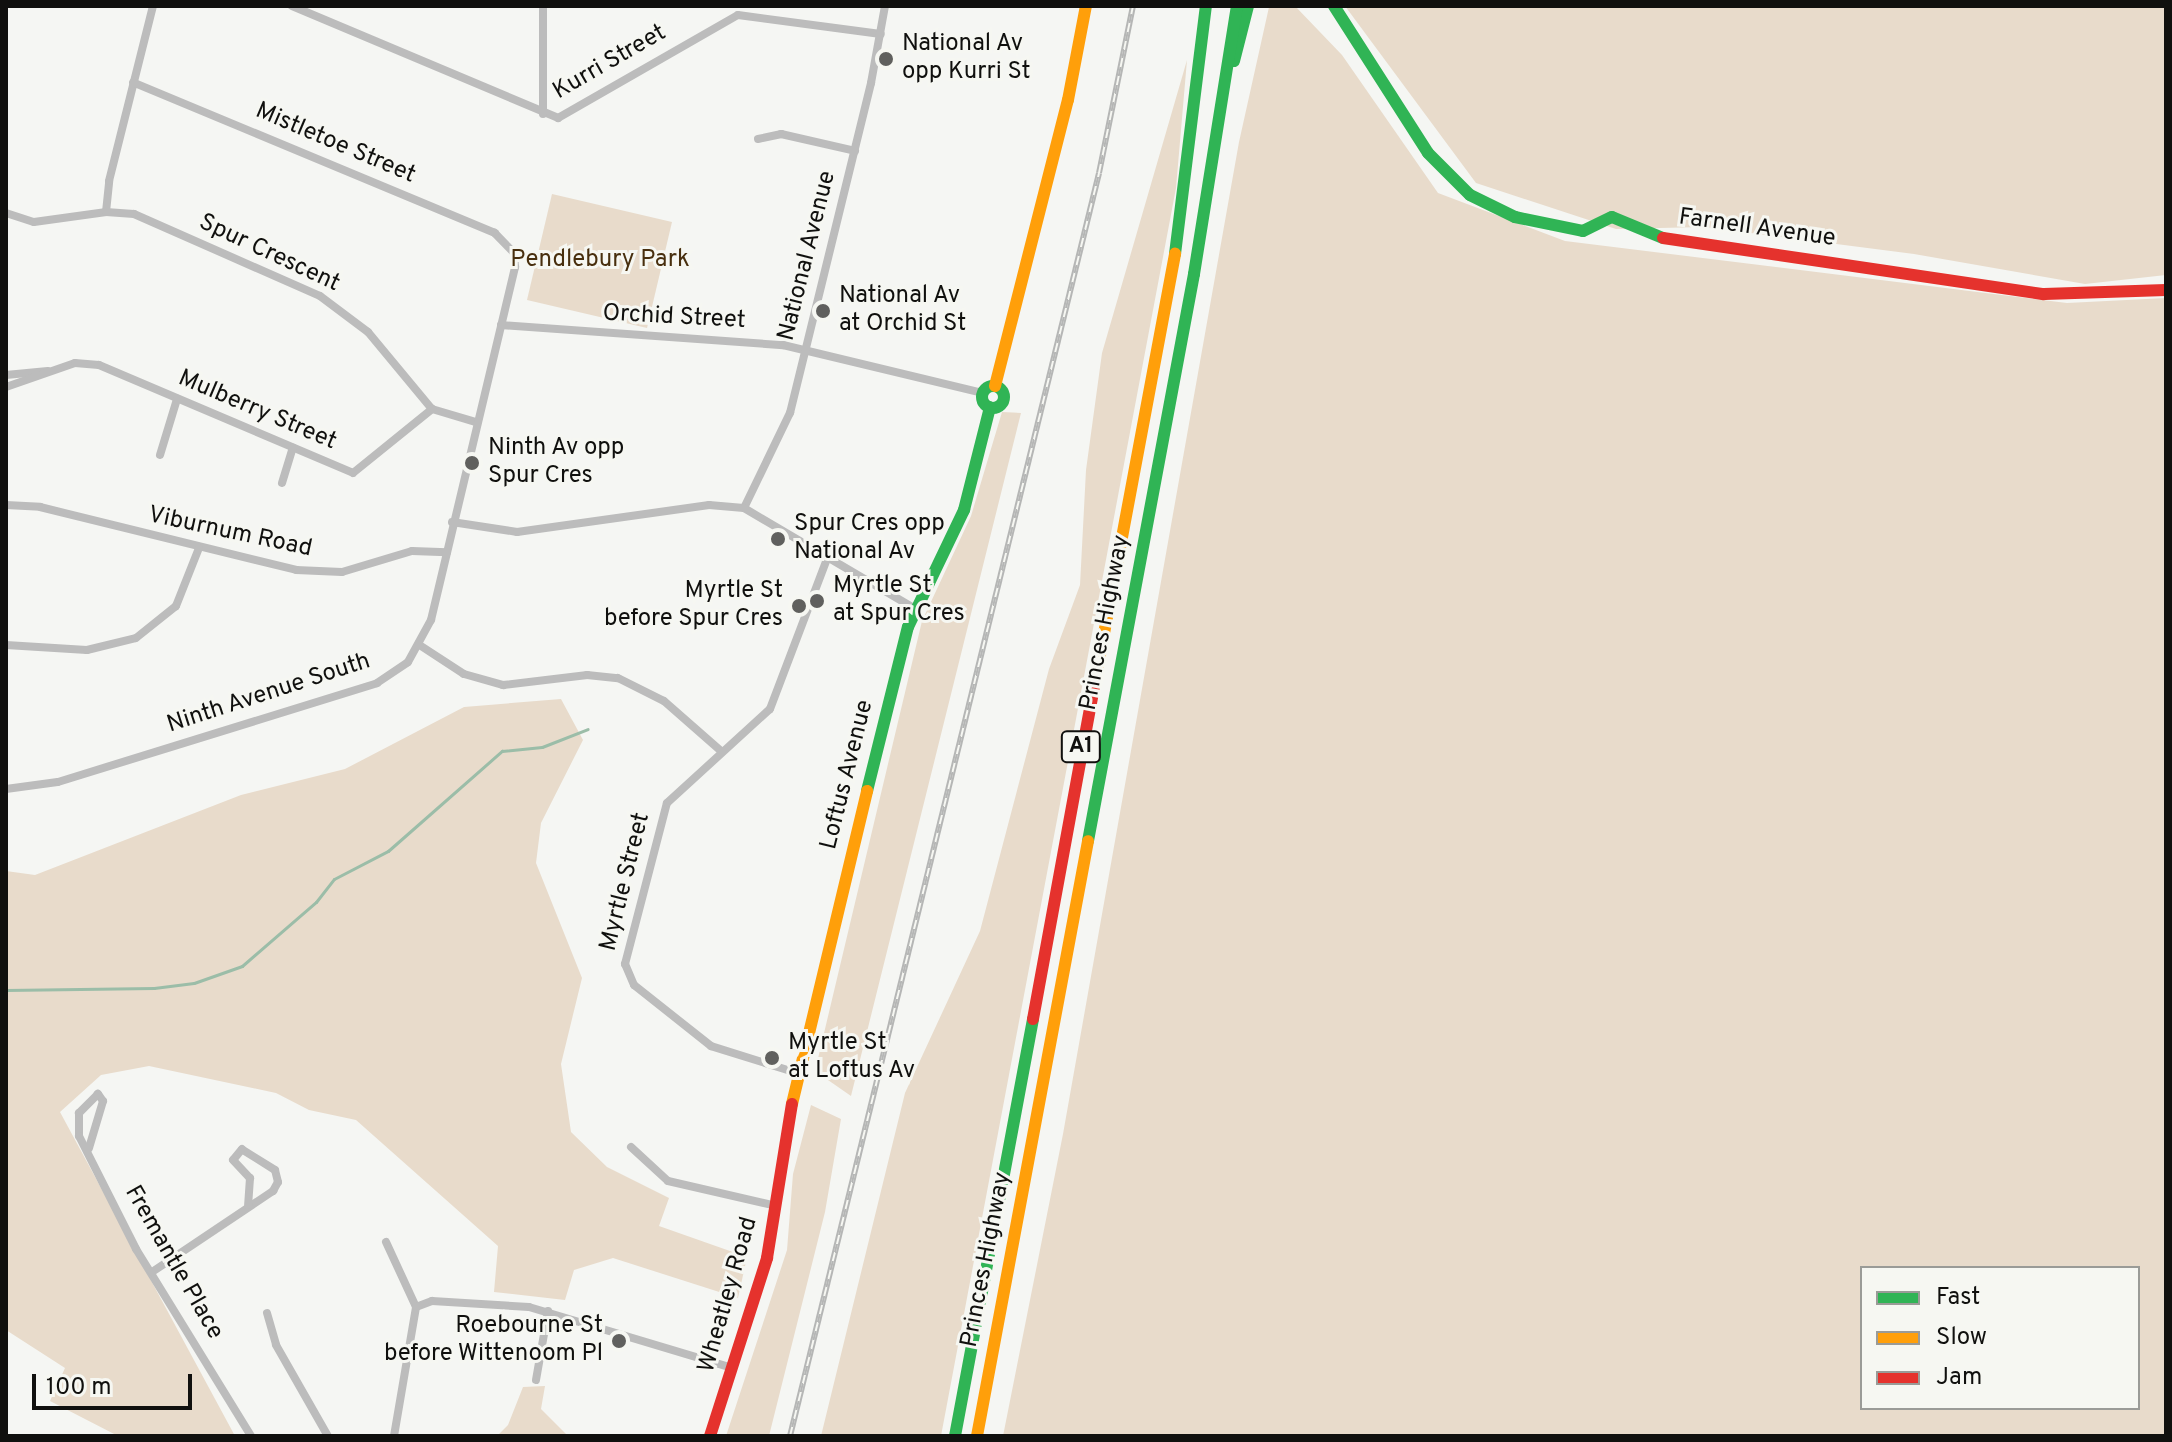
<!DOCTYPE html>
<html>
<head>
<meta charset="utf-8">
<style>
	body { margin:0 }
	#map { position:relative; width:2172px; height:1442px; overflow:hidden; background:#f5f6f3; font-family:Overpass,sans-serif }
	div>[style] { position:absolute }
	.green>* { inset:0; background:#e8dbcb }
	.stream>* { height:3px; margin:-1.5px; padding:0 1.5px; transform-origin:1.5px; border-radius:1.5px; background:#9bbda8 }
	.street>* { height:8px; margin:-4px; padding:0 4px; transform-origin:4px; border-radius:4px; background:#bcbcbc }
	.fast>* { height:12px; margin:-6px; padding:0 6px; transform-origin:6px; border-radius:6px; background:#30b455 }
	.fast>.ring { margin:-6px; padding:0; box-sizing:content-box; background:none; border:12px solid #30b455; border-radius:50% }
	.slow>* { height:12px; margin:-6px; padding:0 6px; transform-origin:6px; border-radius:6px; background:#ff9f0a }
	.jam>* { height:12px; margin:-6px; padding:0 6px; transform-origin:6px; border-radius:6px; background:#e5322d }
	.rail>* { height:6px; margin-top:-3px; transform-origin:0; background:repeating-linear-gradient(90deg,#f6f7f2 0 9px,#b5b6b5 0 18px); box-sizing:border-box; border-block:2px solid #b5b6b5 }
	.dots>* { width:22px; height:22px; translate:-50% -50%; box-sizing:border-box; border:4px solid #f6f7f2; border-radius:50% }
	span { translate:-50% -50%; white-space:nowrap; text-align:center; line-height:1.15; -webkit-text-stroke:6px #f6f7f2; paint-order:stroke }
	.shield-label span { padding:2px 6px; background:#f6f7f2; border:2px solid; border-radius:6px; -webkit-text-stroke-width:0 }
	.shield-label { font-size:22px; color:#10100e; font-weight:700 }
	.poi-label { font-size:24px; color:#10100e }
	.left { translate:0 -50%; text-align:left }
	.right { translate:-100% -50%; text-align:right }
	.street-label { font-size:24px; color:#10100e }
	.park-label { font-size:24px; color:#482f0e }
	.frame { position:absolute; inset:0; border:8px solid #10100e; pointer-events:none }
	.legend { position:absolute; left:1860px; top:1266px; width:280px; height:144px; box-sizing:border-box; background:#f6f7f2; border:2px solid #9a9b97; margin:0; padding:10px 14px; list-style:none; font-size:24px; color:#10100e }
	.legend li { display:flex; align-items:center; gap:16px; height:40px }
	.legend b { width:40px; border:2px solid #9a9b97 }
	.scale { position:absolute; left:32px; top:1374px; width:160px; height:36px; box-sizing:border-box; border:4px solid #10100e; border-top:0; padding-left:10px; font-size:24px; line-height:28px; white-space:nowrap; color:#10100e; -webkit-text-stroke:6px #f6f7f2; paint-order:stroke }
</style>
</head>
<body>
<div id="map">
	<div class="green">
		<div style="clip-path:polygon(evenodd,1295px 6px,1342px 55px,1438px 193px,1565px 241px,2067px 303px,2166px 298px,2166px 1436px,1003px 1436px,1063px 1134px,1239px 142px,1269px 7px,1295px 6px,1862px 1268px,2138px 1268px,2138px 1408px,1862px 1408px,1862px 1268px)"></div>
		<div style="clip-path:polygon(1345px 6px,2166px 6px,2166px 275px,2085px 284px,1914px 254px,1704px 227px,1616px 229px,1476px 183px)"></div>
		<div style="clip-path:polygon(1187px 60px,1176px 188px,941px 1436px,821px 1436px,905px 1093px,980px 931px,1049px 669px,1080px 585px,1086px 470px,1102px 353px)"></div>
		<div style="clip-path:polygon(552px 194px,672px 222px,647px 328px,527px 300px)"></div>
		<div style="clip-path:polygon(1002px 412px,1021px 413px,851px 1096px,815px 1071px,922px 621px,971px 516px)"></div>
		<div style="clip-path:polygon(561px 699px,583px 740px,541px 823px,536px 863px,582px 978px,561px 1064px,571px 1132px,607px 1167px,669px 1198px,659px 1226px,747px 1257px,738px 1298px,613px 1258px,574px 1270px,565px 1300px,494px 1292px,498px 1246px,356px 1120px,309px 1110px,276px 1093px,149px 1066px,101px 1075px,60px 1112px,235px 1436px,118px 1436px,50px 1401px,65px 1368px,6px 1330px,6px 871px,35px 875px,241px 795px,345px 769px,464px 707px)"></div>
		<div style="clip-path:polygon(811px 1105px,841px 1119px,825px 1212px,769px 1436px,726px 1436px,787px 1250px,793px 1174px)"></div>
		<div style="clip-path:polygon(545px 1386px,541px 1409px,568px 1436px,497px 1436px,508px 1425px,523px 1387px)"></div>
	</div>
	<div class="stream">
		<div style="left:6px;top:990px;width:148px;rotate:-0.8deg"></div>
		<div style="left:154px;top:988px;width:40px;rotate:-7.1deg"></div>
		<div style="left:194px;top:983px;width:51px;rotate:-19.5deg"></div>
		<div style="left:242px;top:966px;width:98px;rotate:-40.9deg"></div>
		<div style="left:316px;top:902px;width:29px;rotate:-52deg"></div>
		<div style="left:334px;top:879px;width:61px;rotate:-27.4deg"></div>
		<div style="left:388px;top:851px;width:152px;rotate:-41.3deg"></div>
		<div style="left:502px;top:751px;width:40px;rotate:-5.7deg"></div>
		<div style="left:542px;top:747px;width:49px;rotate:-21.4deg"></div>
	</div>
	<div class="street">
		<div style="left:292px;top:6px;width:289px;rotate:22.8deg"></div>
		<div style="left:558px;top:118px;width:207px;rotate:-29.8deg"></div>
		<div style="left:738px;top:15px;width:144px;rotate:7.6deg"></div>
		<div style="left:543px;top:6px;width:108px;rotate:90deg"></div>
		<div style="left:758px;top:139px;width:24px;rotate:-12deg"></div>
		<div style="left:781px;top:134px;width:76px;rotate:12.9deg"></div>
		<div style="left:106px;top:212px;width:31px;rotate:-84deg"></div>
		<div style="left:109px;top:181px;width:180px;rotate:-75.9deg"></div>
		<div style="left:6px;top:213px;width:29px;rotate:18deg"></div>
		<div style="left:34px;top:222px;width:73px;rotate:-7.9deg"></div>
		<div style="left:106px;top:212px;width:28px;rotate:4deg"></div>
		<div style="left:134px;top:214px;width:203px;rotate:23.8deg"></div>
		<div style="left:320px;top:296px;width:60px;rotate:36.9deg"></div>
		<div style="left:368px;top:332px;width:100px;rotate:50.3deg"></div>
		<div style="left:432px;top:409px;width:46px;rotate:16.5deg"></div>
		<div style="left:501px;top:325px;width:283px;rotate:4.1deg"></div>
		<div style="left:783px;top:345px;width:206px;rotate:13.5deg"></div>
		<div style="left:6px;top:375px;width:42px;rotate:-5.4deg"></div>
		<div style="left:6px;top:387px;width:73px;rotate:-19.2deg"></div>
		<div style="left:75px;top:363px;width:24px;rotate:5deg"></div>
		<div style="left:99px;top:365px;width:276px;rotate:23deg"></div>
		<div style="left:353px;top:473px;width:102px;rotate:-39deg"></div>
		<div style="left:160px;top:455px;width:59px;rotate:-73.1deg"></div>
		<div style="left:282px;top:483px;width:37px;rotate:-73deg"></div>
		<div style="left:6px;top:505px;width:34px;rotate:3deg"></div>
		<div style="left:40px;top:507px;width:264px;rotate:13.8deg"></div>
		<div style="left:296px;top:570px;width:46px;rotate:2.5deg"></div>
		<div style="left:342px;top:572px;width:73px;rotate:-16.7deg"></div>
		<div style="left:412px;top:551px;width:35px;rotate:2deg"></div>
		<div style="left:744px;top:508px;width:106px;rotate:-64.2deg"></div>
		<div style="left:790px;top:413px;width:340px;rotate:-76.2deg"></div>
		<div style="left:871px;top:83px;width:78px;rotate:-79.7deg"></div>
		<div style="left:452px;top:522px;width:66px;rotate:8.7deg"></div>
		<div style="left:517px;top:532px;width:194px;rotate:-8deg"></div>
		<div style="left:709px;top:505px;width:35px;rotate:5deg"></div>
		<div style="left:744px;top:508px;width:197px;rotate:30.5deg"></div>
		<div style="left:6px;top:645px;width:81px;rotate:3.5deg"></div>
		<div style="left:87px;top:650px;width:50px;rotate:-13.8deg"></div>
		<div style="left:136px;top:638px;width:51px;rotate:-38.7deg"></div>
		<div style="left:176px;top:606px;width:62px;rotate:-68.4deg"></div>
		<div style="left:421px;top:646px;width:51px;rotate:33.1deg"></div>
		<div style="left:464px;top:674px;width:41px;rotate:15.8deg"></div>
		<div style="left:503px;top:685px;width:85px;rotate:-6.8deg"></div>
		<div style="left:587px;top:675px;width:31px;rotate:6deg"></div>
		<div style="left:618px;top:678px;width:51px;rotate:26.6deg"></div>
		<div style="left:664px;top:701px;width:77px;rotate:41.3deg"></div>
		<div style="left:6px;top:789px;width:52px;rotate:-7.7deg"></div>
		<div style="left:58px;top:782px;width:334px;rotate:-17.2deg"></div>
		<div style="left:377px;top:683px;width:37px;rotate:-34deg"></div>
		<div style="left:408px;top:662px;width:48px;rotate:-61.3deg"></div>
		<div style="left:431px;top:620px;width:363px;rotate:-76.6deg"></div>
		<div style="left:515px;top:267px;width:14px;rotate:-94deg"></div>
		<div style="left:514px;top:253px;width:28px;rotate:-134deg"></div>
		<div style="left:495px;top:233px;width:392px;rotate:-157.4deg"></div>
		<div style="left:797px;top:1073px;width:90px;rotate:-162.6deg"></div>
		<div style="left:711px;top:1046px;width:98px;rotate:-141.6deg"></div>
		<div style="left:634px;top:985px;width:23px;rotate:-113deg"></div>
		<div style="left:625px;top:964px;width:166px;rotate:-75.4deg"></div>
		<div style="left:667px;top:803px;width:139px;rotate:-42.4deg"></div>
		<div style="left:770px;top:709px;width:160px;rotate:-69.2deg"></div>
		<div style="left:631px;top:1147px;width:50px;rotate:42.6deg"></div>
		<div style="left:668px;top:1181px;width:111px;rotate:13deg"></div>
		<div style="left:89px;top:1148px;width:49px;rotate:-73.4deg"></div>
		<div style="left:103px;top:1101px;width:9px;rotate:-126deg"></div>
		<div style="left:98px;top:1094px;width:27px;rotate:135deg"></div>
		<div style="left:79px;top:1113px;width:23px;rotate:90deg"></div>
		<div style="left:79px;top:1136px;width:127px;rotate:63.2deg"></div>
		<div style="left:136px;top:1249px;width:220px;rotate:58.4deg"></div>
		<div style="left:386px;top:1242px;width:72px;rotate:65.2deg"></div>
		<div style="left:152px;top:1272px;width:146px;rotate:-33.8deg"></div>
		<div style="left:273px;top:1191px;width:10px;rotate:-61deg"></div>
		<div style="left:278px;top:1182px;width:12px;rotate:-104deg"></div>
		<div style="left:275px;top:1170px;width:39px;rotate:-148deg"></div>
		<div style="left:242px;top:1149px;width:14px;rotate:129deg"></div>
		<div style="left:233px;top:1160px;width:25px;rotate:47deg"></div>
		<div style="left:250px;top:1178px;width:27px;rotate:94deg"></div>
		<div style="left:416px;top:1307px;width:17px;rotate:-21deg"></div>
		<div style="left:432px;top:1301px;width:97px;rotate:3.5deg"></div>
		<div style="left:529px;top:1307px;width:212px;rotate:16.7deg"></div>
		<div style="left:267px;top:1313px;width:33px;rotate:74deg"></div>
		<div style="left:276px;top:1345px;width:105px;rotate:60.3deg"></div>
		<div style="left:536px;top:1380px;width:70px;rotate:-80.1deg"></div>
		<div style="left:394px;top:1436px;width:131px;rotate:-80.3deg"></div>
	</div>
	<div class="fast">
		<div style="left:1334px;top:6px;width:174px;rotate:57.4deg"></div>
		<div style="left:1428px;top:153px;width:59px;rotate:45deg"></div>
		<div style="left:1470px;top:195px;width:50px;rotate:26.1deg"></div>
		<div style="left:1515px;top:217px;width:69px;rotate:11.6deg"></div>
		<div style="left:1583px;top:231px;width:32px;rotate:-26deg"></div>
		<div style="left:1612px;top:217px;width:55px;rotate:22.4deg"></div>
		<div style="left:1234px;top:61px;width:57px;rotate:-75.7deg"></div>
		<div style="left:1175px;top:254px;width:250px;rotate:-82.9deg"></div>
		<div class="ring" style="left:982px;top:386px;width:10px;height:10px"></div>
		<div style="left:867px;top:791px;width:169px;rotate:-76deg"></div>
		<div style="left:908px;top:627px;width:130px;rotate:-64.4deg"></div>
		<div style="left:964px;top:510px;width:106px;rotate:-75.8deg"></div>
		<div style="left:1088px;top:841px;width:577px;rotate:-79.41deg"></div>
		<div style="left:1194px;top:274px;width:271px;rotate:-80.9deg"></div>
		<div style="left:955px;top:1436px;width:424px;rotate:-79.4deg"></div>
	</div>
	<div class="slow">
		<div style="left:995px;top:386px;width:295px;rotate:-75.7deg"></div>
		<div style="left:1068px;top:100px;width:96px;rotate:-79.2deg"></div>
		<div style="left:1094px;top:687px;width:441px;rotate:-79.4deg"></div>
		<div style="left:792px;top:1104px;width:322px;rotate:-76.5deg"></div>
		<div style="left:977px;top:1436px;width:605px;rotate:-79.43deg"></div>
	</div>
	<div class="jam">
		<div style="left:1663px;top:238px;width:385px;rotate:8.4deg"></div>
		<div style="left:2044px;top:294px;width:122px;rotate:-1.9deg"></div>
		<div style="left:1033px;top:1019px;width:338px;rotate:-79.6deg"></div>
		<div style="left:710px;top:1436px;width:187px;rotate:-72.2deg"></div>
		<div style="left:767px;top:1258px;width:156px;rotate:-80.8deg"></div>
	</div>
	<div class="rail">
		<div style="left:790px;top:1436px;width:1300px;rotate:-76.25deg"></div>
		<div style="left:1099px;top:173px;width:170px;rotate:-78.5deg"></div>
	</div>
	<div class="dots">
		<div style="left:886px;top:59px;background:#60605e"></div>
		<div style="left:823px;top:311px;background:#60605e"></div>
		<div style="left:472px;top:463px;background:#60605e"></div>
		<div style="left:778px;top:539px;background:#60605e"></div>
		<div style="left:817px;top:601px;background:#60605e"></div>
		<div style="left:799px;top:606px;background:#60605e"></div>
		<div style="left:772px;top:1058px;background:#60605e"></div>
		<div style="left:619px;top:1341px;background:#60605e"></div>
	</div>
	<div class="shield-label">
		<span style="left:1081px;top:747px">A1</span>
	</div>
	<div class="poi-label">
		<span class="left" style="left:902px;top:59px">National Av<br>opp Kurri St</span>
		<span class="left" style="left:839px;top:311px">National Av<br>at Orchid St</span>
		<span class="left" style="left:488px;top:463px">Ninth Av opp<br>Spur Cres</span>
		<span class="left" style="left:794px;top:539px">Spur Cres opp<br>National Av</span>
		<span class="left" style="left:833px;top:601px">Myrtle St<br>at Spur Cres</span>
		<span class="right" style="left:783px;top:606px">Myrtle St<br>before Spur Cres</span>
		<span class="left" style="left:788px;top:1058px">Myrtle St<br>at Loftus Av</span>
		<span class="right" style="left:603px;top:1341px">Roebourne St<br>before Wittenoom Pl</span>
	</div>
	<div class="street-label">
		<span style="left:610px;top:63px;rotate:-30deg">Kurri Street</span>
		<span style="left:335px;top:144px;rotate:23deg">Mistletoe Street</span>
		<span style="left:1757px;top:229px;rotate:8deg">Farnell Avenue</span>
		<span style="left:269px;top:254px;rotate:25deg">Spur Crescent</span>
		<span style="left:808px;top:256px;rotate:-76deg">National Avenue</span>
		<span style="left:674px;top:318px;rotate:3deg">Orchid Street</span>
		<span style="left:257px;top:411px;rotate:23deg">Mulberry Street</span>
		<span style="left:230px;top:533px;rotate:12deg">Viburnum Road</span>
		<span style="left:1106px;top:623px;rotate:-79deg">Princes Highway</span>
		<span style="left:269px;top:694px;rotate:-18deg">Ninth Avenue South</span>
		<span style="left:848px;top:775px;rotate:-76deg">Loftus Avenue</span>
		<span style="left:626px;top:882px;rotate:-76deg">Myrtle Street</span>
		<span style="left:987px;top:1260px;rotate:-79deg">Princes Highway</span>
		<span style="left:173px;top:1263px;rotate:60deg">Fremantle Place</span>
		<span style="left:729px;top:1295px;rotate:-74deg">Wheatley Road</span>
	</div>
	<div class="park-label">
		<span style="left:600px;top:261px">Pendlebury Park</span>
	</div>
	<div class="frame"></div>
	<ul class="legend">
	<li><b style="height:10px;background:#30b455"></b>Fast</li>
	<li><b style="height:10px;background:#ff9f0a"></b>Slow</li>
	<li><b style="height:10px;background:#e5322d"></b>Jam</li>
	</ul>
	<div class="scale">100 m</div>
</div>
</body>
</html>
